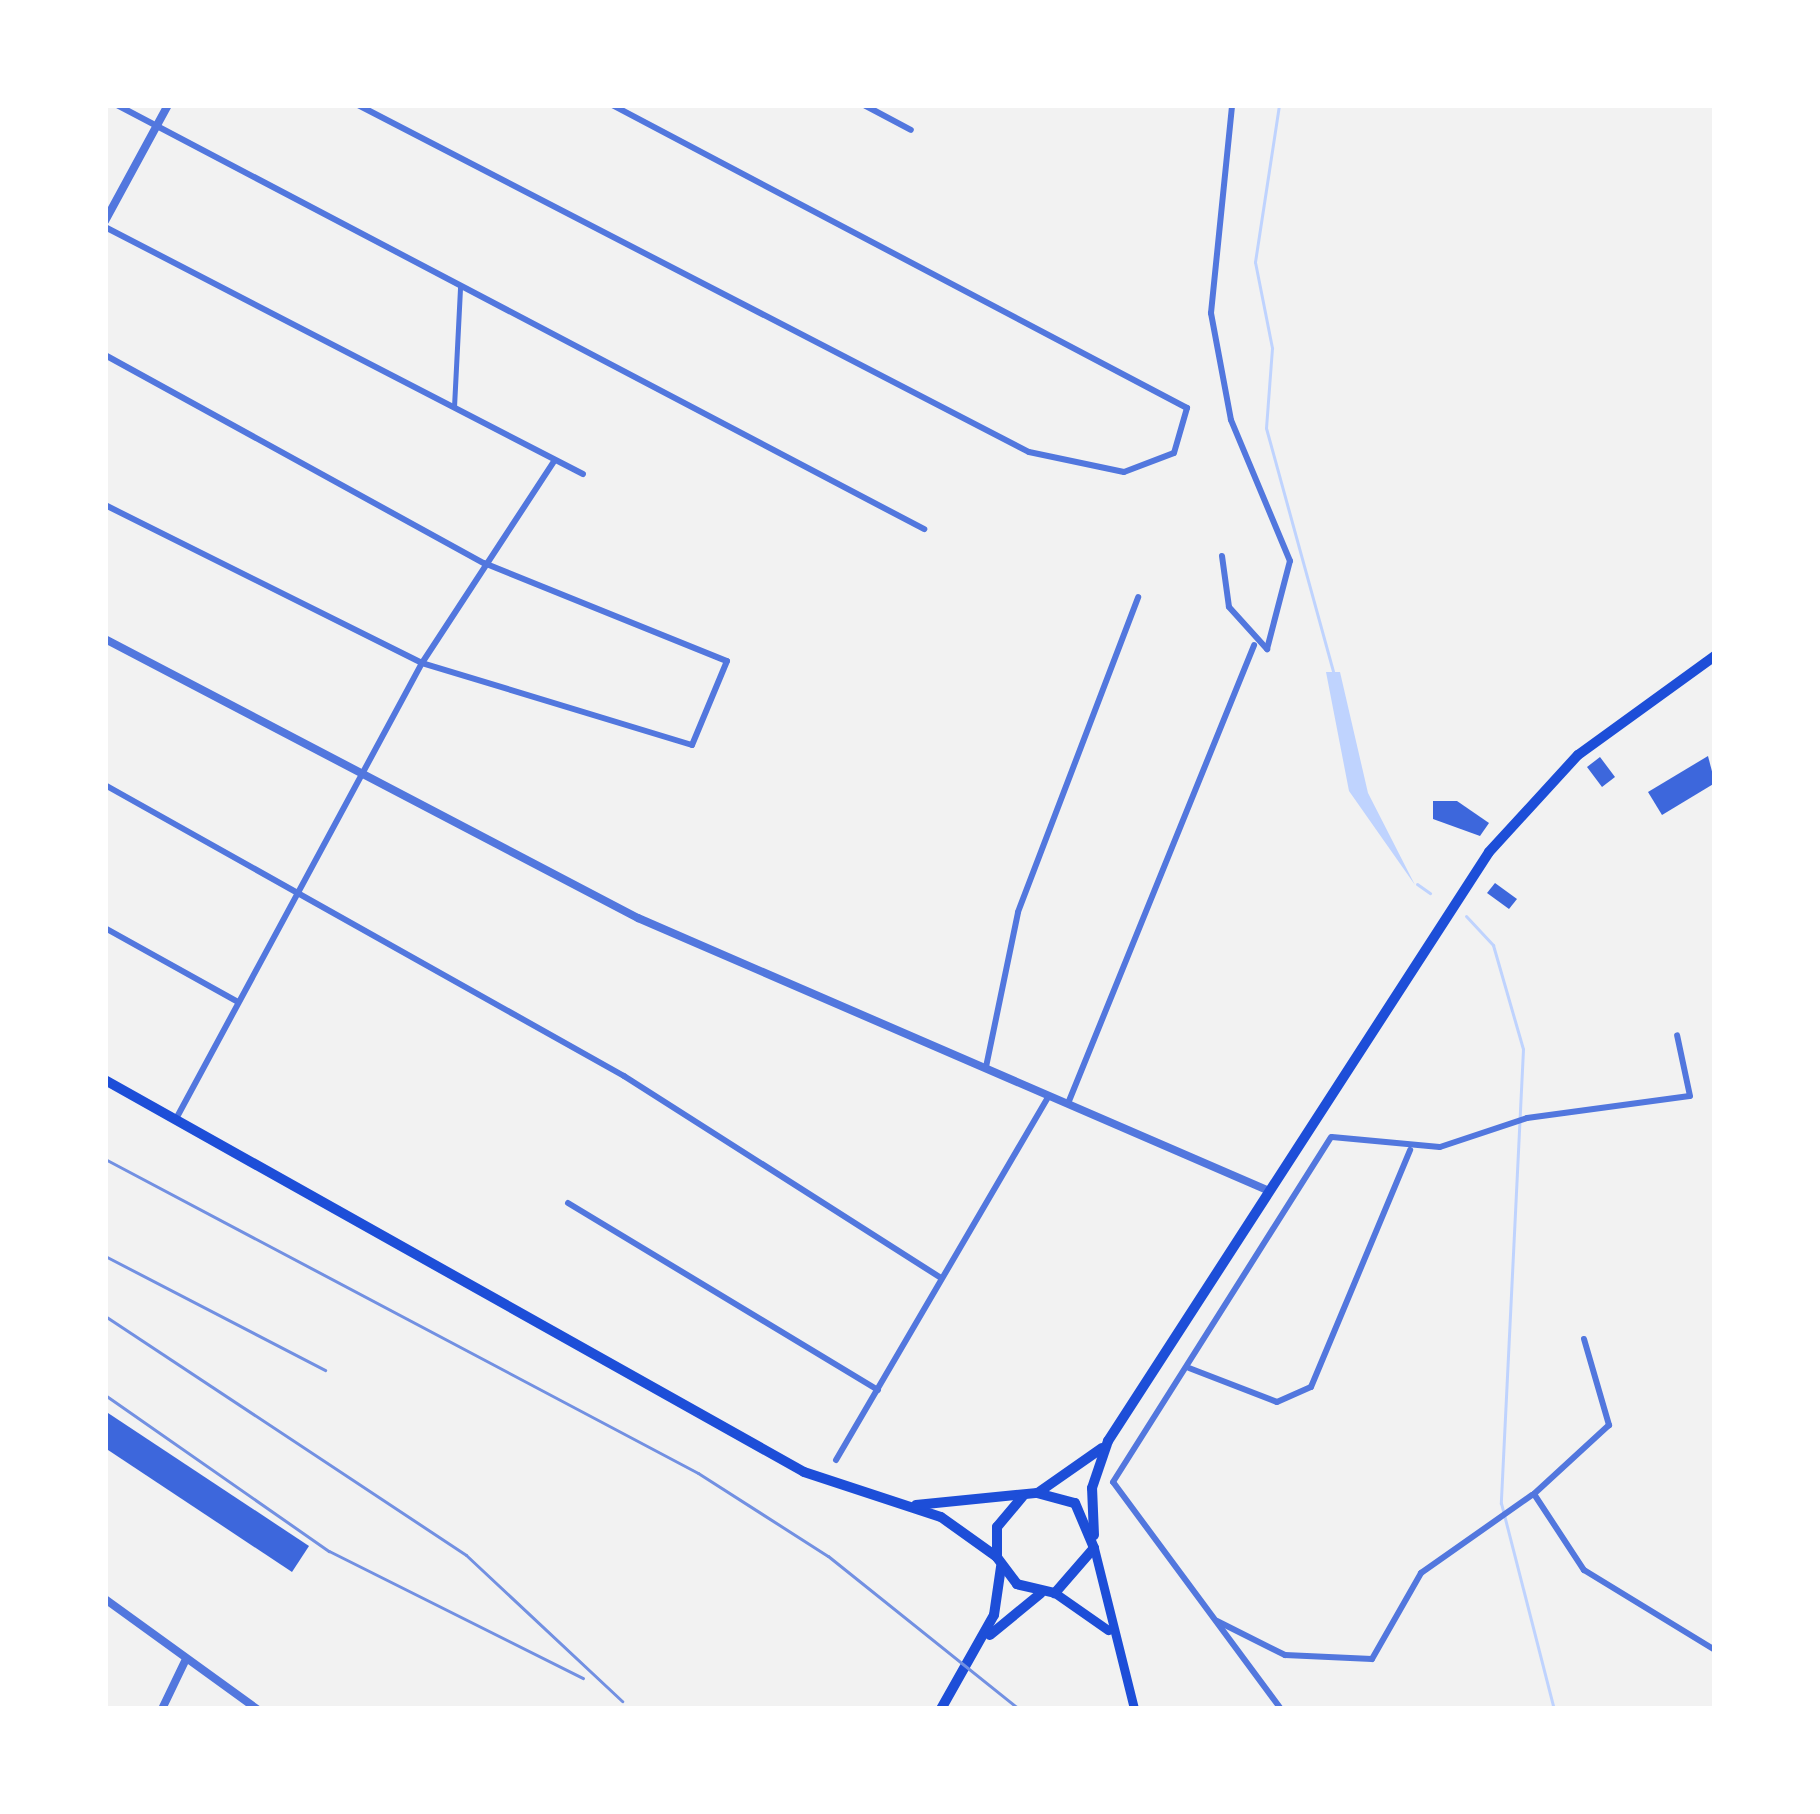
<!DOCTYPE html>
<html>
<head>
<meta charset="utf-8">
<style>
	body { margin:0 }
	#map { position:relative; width:1820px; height:1814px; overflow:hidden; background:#f2f2f2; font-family:Spectral,serif }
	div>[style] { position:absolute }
	.water>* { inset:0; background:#bfd3fe }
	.stream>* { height:3px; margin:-1.5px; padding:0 1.5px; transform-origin:1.5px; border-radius:1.5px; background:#bfd3fe }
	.building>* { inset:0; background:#3d67dc }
	.pedestrian>* { height:4.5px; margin:-2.25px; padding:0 2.25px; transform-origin:2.25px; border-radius:2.25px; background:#5277de }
	.minor>* { height:6px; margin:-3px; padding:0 3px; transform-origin:3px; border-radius:3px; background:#5277de }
	.tertiary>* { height:8px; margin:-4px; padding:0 4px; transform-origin:4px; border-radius:4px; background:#5277de }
	.secondary>* { height:9px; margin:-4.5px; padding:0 4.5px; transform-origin:4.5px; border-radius:4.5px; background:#1d4ed8 }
	.primary>* { height:10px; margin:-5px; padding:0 5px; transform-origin:5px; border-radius:5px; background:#1d4ed8 }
	.rail>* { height:3px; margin:-1.5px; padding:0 1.5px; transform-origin:1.5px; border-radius:1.5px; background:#7290e2 }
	span { translate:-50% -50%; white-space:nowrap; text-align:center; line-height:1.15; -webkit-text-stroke:10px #fff; paint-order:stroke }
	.frame { position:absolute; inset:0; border:108px solid #fff; pointer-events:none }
</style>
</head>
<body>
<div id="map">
	<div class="water">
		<div style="clip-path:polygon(1326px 672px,1340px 672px,1368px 793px,1415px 885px,1349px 791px)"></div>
	</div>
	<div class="stream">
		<div style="left:1279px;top:105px;width:159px;rotate:98.7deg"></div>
		<div style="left:1255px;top:262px;width:88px;rotate:78.8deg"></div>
		<div style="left:1272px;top:348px;width:80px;rotate:94.3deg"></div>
		<div style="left:1266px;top:428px;width:252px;rotate:74.6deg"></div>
		<div style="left:1417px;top:884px;width:16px;rotate:35deg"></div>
		<div style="left:1466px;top:916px;width:40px;rotate:47deg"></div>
		<div style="left:1493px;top:945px;width:108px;rotate:73.9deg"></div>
		<div style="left:1523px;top:1049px;width:455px;rotate:92.8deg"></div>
		<div style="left:1501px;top:1503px;width:213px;rotate:75.6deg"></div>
	</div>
	<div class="building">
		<div style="clip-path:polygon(1708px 756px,1715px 783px,1662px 815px,1648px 792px)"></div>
		<div style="clip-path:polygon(1600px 757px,1615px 777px,1602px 787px,1587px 767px)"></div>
		<div style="clip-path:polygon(1433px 801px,1457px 801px,1489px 823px,1480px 836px,1433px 819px)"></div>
		<div style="clip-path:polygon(1495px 883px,1517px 899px,1509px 909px,1487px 893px)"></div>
		<div style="clip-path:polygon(105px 1411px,309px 1546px,292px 1572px,105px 1448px)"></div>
	</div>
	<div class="pedestrian">
		<div style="left:454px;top:407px;width:120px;rotate:-87.1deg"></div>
	</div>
	<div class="minor">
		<div style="left:117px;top:105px;width:912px;rotate:27.72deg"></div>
		<div style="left:358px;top:105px;width:755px;rotate:27.35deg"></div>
		<div style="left:1029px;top:452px;width:97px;rotate:11.9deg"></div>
		<div style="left:1124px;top:472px;width:53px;rotate:-20.8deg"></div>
		<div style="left:1174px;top:453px;width:47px;rotate:-73.9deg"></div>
		<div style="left:1187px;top:408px;width:650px;rotate:-152.21deg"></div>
		<div style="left:864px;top:105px;width:53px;rotate:28deg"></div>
		<div style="left:105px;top:227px;width:538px;rotate:27.33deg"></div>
		<div style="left:105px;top:355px;width:432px;rotate:28.8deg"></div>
		<div style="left:484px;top:563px;width:262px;rotate:22deg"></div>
		<div style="left:727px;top:661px;width:91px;rotate:112.6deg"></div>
		<div style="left:692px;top:745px;width:282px;rotate:-163.1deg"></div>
		<div style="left:422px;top:663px;width:354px;rotate:-153.5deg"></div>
		<div style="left:1222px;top:556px;width:51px;rotate:82.2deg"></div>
		<div style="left:1229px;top:607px;width:57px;rotate:47.9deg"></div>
		<div style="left:1267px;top:649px;width:91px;rotate:-75.4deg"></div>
		<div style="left:1290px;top:561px;width:153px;rotate:-112.7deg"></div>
		<div style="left:1231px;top:420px;width:109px;rotate:-100.6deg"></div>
		<div style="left:1211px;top:313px;width:209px;rotate:-84.2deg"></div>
		<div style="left:105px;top:785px;width:595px;rotate:29.28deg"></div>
		<div style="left:624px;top:1076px;width:376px;rotate:32.5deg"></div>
		<div style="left:105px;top:928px;width:152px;rotate:29.1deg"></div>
		<div style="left:986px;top:1067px;width:158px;rotate:-78.3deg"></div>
		<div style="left:1018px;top:912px;width:337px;rotate:-69.1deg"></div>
		<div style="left:1069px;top:1101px;width:492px;rotate:-67.9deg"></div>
		<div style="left:177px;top:1117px;width:516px;rotate:-61.65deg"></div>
		<div style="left:422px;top:663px;width:241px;rotate:-56.8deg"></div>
		<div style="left:1332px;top:1137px;width:108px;rotate:5.3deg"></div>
		<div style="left:1440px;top:1147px;width:92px;rotate:-18.4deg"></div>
		<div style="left:1527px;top:1118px;width:164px;rotate:-7.7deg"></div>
		<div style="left:1690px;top:1096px;width:62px;rotate:-102deg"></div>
		<div style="left:568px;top:1203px;width:362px;rotate:31.1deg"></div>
		<div style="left:1584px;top:1339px;width:90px;rotate:73.8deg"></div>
		<div style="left:1609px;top:1425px;width:102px;rotate:137.4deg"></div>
		<div style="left:1534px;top:1494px;width:91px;rotate:56.7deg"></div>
		<div style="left:1584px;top:1570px;width:153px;rotate:31.4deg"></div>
		<div style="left:1189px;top:1368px;width:94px;rotate:21.1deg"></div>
		<div style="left:1277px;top:1402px;width:37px;rotate:-24deg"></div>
		<div style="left:1311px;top:1387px;width:257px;rotate:-67.3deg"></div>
		<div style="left:836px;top:1460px;width:422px;rotate:-59.7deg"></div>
		<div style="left:1217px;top:1621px;width:76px;rotate:26.6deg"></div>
		<div style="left:1285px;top:1655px;width:87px;rotate:2.6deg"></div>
		<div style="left:1372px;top:1659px;width:99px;rotate:-60.3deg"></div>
		<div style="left:1421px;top:1573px;width:136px;rotate:-35.1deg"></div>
		<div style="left:1281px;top:1709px;width:282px;rotate:-126.5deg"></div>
		<div style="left:1113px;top:1482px;width:408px;rotate:-57.7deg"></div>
	</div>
	<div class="tertiary">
		<div style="left:105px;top:221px;width:132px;rotate:-61.5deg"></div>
		<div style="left:105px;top:639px;width:602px;rotate:27.63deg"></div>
		<div style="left:638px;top:918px;width:685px;rotate:23.39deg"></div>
		<div style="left:105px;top:1599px;width:188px;rotate:35.9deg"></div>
		<div style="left:162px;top:1709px;width:55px;rotate:-64.4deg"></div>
	</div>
	<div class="secondary">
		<div style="left:1094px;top:1548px;width:166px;rotate:76deg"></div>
		<div style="left:1055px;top:1593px;width:65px;rotate:34.9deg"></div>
	</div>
	<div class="primary">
		<div style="left:105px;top:1080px;width:801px;rotate:29.28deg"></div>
		<div style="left:804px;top:1472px;width:144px;rotate:18.2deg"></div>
		<div style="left:941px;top:1517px;width:69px;rotate:35.5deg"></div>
		<div style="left:1039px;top:1492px;width:77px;rotate:-34.9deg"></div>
		<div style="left:916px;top:1505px;width:122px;rotate:-5.7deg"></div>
		<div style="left:1037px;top:1493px;width:39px;rotate:15deg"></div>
		<div style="left:1075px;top:1503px;width:49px;rotate:67.1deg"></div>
		<div style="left:1094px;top:1548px;width:60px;rotate:130.9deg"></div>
		<div style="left:1055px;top:1593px;width:39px;rotate:-167deg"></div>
		<div style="left:1017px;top:1584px;width:34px;rotate:-127deg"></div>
		<div style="left:997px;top:1557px;width:30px;rotate:-90deg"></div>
		<div style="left:997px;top:1527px;width:40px;rotate:-50deg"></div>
		<div style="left:1094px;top:1535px;width:47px;rotate:-92.4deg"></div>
		<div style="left:1092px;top:1488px;width:50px;rotate:-71.2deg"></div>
		<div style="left:1108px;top:1441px;width:701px;rotate:-57.1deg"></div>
		<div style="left:1489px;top:852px;width:132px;rotate:-47.5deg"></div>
		<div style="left:1578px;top:755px;width:169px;rotate:-35.9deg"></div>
		<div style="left:990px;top:1635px;width:65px;rotate:-39.4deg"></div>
		<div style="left:941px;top:1709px;width:108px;rotate:-60.6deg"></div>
		<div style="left:994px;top:1615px;width:49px;rotate:-81.7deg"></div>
	</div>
	<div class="rail">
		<div style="left:105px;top:1159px;width:671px;rotate:27.9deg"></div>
		<div style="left:698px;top:1473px;width:154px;rotate:32.6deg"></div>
		<div style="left:828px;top:1556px;width:245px;rotate:38.7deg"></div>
		<div style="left:105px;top:1256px;width:248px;rotate:27.4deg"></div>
		<div style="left:105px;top:1316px;width:433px;rotate:33.5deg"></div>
		<div style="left:466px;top:1555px;width:214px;rotate:43.1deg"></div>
		<div style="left:105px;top:1395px;width:273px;rotate:34.9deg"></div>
		<div style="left:329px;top:1551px;width:284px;rotate:26.6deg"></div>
	</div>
	<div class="frame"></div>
</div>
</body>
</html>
